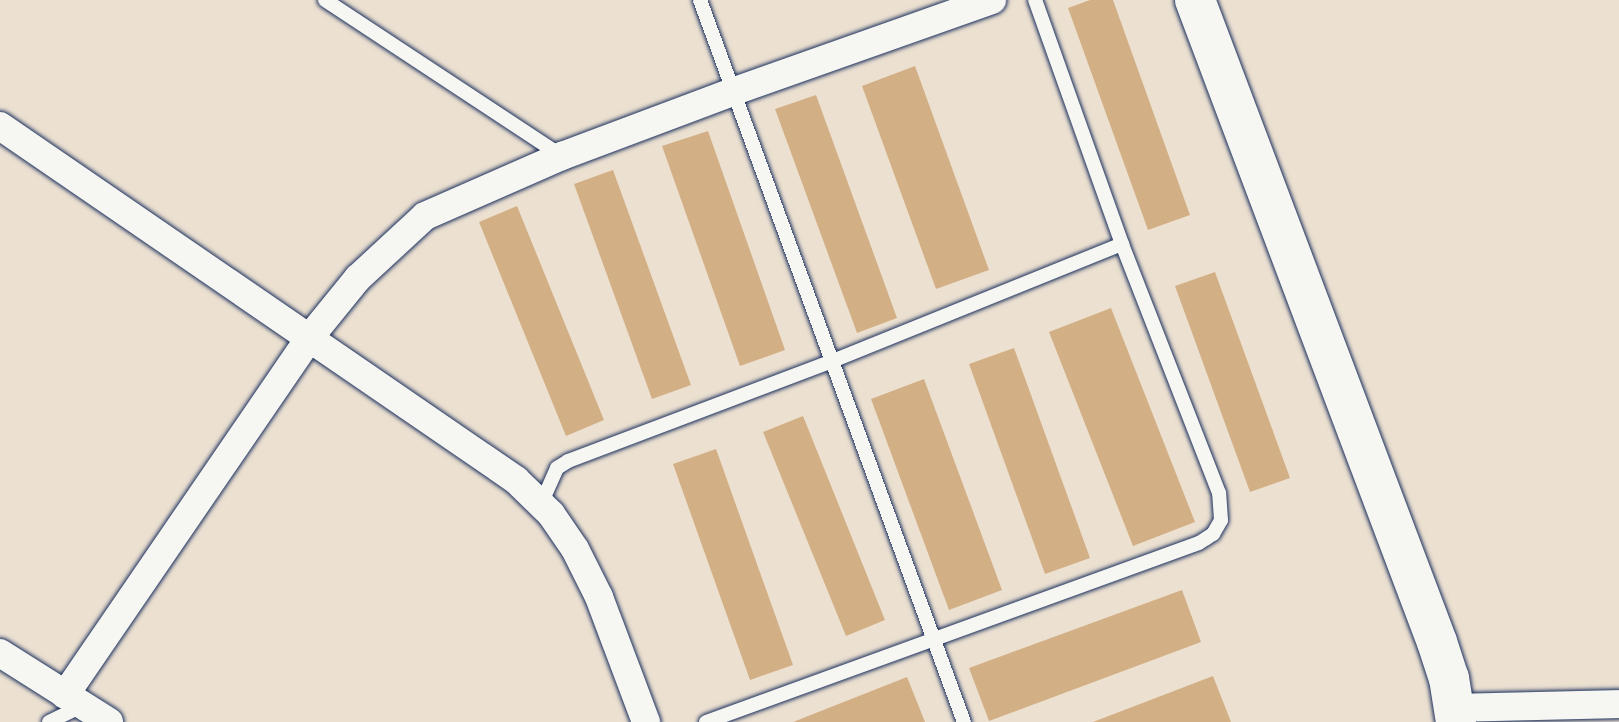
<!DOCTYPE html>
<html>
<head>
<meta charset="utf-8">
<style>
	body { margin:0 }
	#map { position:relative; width:1619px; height:722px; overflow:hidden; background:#ece1d1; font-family:"Indie Flower",sans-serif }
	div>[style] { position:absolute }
	.building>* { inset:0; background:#d3af85 }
	.roads { filter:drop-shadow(0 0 2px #1b2f5e) drop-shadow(0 0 2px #1b2f5e) }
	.service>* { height:14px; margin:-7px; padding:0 7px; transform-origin:7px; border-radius:7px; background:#f6f6f2 }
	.minor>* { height:28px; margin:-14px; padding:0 14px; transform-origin:14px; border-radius:14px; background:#f6f6f2 }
	.secondary>* { height:40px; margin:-20px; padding:0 20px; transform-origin:20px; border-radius:20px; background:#f6f6f2 }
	span { translate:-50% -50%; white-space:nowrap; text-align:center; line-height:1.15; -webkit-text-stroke:6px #f6f6f2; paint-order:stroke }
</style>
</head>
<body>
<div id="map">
	<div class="building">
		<div style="clip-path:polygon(1090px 0,1113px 0,1190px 215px,1148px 230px,1068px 8px)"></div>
		<div style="clip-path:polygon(915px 66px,989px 270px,936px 289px,862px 86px)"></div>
		<div style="clip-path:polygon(816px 95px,897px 318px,857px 333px,775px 109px)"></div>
		<div style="clip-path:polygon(708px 131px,785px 350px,740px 366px,662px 146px)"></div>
		<div style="clip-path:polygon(613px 170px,691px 385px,652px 399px,574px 184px)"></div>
		<div style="clip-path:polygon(517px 206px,604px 420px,566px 436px,479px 222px)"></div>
		<div style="clip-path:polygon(1215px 272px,1290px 478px,1250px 492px,1175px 286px)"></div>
		<div style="clip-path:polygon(1111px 308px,1195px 522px,1133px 546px,1049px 332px)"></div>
		<div style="clip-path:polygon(1014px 348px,1090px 558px,1045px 574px,969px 364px)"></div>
		<div style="clip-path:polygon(924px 379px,1002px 590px,949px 610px,871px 399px)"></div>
		<div style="clip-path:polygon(803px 416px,885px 620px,846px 636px,763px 432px)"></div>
		<div style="clip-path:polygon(716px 449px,793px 665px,750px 680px,673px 464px)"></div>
		<div style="clip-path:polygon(1182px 590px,1201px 642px,989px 721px,969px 668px)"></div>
		<div style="clip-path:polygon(1213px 676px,1231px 722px,1093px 722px)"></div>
		<div style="clip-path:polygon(907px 677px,925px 722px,793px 722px)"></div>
	</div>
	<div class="roads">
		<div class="service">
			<div style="left:325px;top:0;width:284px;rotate:33.4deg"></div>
			<div style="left:700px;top:0;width:769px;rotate:69.92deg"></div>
			<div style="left:541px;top:504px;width:39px;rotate:-66deg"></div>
			<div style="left:557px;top:468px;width:13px;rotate:-32deg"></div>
			<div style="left:568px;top:461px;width:280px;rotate:-20.7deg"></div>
			<div style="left:830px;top:362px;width:315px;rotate:-22deg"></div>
			<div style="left:49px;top:722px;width:37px;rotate:-26deg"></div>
			<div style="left:706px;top:722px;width:524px;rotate:-19.96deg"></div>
			<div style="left:1199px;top:543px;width:17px;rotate:-33deg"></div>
			<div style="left:1213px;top:534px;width:16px;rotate:-60deg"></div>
			<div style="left:1221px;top:520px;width:27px;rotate:-94deg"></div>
			<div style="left:1219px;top:493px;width:267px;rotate:-111.3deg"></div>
			<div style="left:1122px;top:244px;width:259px;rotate:-109.6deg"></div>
		</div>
		<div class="minor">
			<div style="left:0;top:126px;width:626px;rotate:34.45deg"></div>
			<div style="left:516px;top:480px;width:49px;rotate:44.2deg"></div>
			<div style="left:551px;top:514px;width:42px;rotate:55.6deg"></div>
			<div style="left:575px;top:549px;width:54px;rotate:63.4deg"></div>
			<div style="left:599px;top:597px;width:134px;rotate:69.4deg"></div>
			<div style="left:0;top:653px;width:129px;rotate:32.3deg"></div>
			<div style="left:65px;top:695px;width:434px;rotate:-55.6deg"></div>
			<div style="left:310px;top:337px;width:76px;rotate:-50.9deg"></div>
			<div style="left:358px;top:278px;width:91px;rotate:-42.8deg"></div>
			<div style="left:425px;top:216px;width:150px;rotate:-23.7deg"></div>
			<div style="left:562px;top:156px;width:182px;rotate:-20.6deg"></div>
			<div style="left:732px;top:92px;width:276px;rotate:-19.5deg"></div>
			<div style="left:1455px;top:708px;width:164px;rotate:-1.4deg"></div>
		</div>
		<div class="secondary">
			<div style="left:1195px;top:0;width:686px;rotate:69.35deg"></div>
			<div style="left:1437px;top:642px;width:38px;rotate:72deg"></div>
			<div style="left:1449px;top:678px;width:45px;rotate:81deg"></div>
		</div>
	</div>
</div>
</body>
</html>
